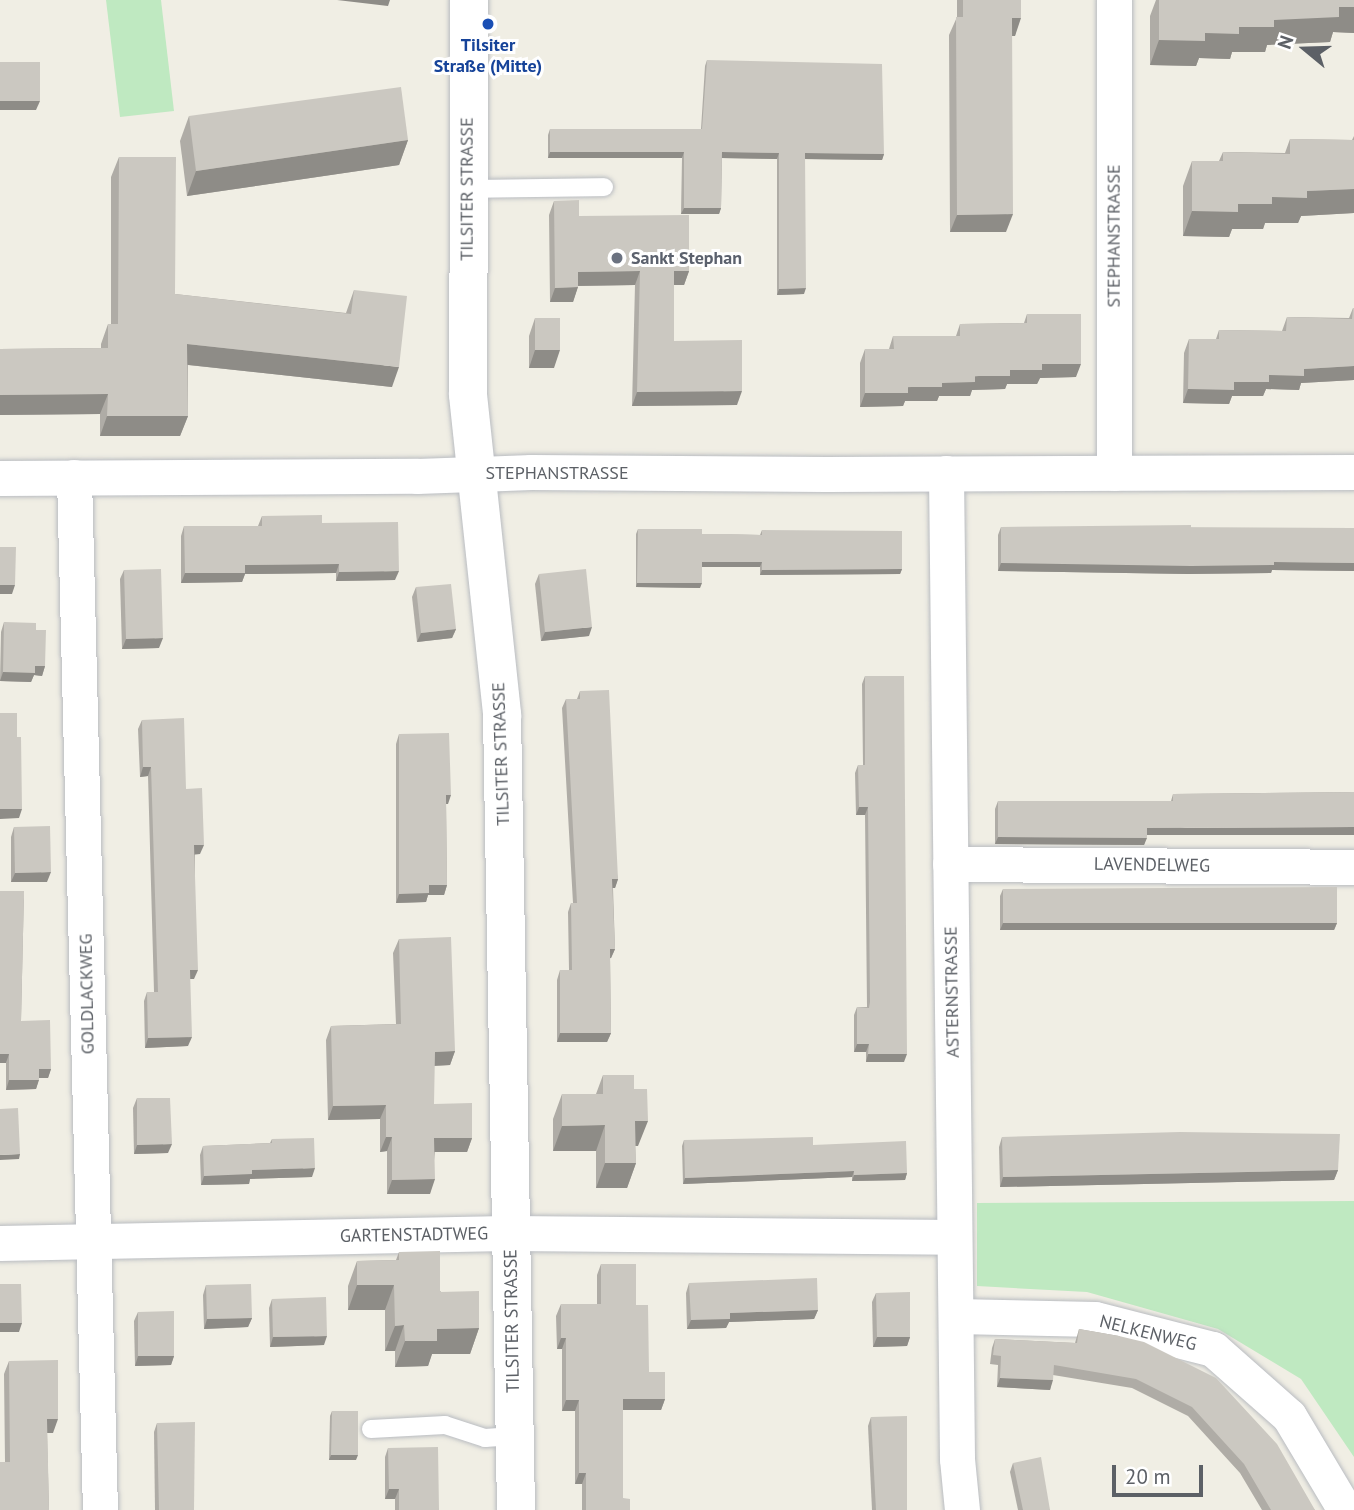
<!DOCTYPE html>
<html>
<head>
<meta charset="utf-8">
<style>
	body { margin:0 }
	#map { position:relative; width:1354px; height:1510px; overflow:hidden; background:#f0eee4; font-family:"PT Sans",sans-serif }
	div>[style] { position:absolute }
	.green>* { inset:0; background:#bfe9c1 }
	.roads { filter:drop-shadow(0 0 2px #b9bcc1) drop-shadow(0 0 2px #b9bcc1) }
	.lane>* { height:18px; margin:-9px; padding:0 9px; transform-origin:9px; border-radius:9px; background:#fff }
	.street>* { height:35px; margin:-17.5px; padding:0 17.5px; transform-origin:17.5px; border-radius:17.5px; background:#fff }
	.secondary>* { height:38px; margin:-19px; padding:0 19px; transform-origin:19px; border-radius:19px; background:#fff }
	.wall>* { inset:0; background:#afaca6 }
	.shaded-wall>* { inset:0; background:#8e8c87 }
	.building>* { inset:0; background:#cbc8c1 }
	.dots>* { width:19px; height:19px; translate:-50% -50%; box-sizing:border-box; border:4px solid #fff; border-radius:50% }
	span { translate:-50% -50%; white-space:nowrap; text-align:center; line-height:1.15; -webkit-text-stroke:6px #fff; paint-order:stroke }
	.transit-label { font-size:18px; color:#164399; font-weight:700 }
	.street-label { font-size:18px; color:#5c6066 }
	.worship-label { font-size:18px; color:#5b616d; font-weight:700 }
	.left { translate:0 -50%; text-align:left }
	.north { position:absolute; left:1270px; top:14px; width:70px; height:70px; -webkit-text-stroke:5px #fff; paint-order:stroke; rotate:289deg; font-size:19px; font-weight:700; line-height:28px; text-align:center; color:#5c6066 }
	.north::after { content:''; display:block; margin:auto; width:24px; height:32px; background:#5c6066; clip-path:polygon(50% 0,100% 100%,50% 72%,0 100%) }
	.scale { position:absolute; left:1112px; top:1465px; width:91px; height:32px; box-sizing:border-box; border:4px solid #5c6066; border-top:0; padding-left:9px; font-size:21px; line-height:24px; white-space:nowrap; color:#5c6066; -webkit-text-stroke:5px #fff; paint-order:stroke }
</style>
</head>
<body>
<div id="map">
	<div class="green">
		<div style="clip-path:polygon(106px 0,161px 0,174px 111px,120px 117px)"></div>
		<div style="clip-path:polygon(1354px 1201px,1354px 1457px,1301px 1379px,1218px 1329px,1087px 1292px,977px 1286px,977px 1203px)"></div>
	</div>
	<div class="roads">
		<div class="lane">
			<div style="left:466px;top:189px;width:138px;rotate:-0.8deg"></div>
			<div style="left:371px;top:1429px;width:74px;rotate:-3.1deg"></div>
			<div style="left:445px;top:1425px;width:42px;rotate:18deg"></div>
			<div style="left:485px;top:1438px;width:29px;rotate:-4deg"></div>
		</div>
		<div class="street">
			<div style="left:1114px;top:0;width:473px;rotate:90deg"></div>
			<div style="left:946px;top:473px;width:986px;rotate:89.36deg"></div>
			<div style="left:957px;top:1459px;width:51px;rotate:84.4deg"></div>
			<div style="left:74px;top:477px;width:1033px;rotate:88.56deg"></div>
			<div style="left:0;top:478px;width:417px;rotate:-0.3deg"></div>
			<div style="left:417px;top:476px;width:114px;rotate:-2deg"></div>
			<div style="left:531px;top:472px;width:295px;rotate:0.4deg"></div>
			<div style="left:826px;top:474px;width:528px;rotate:-0.22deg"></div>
			<div style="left:950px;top:864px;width:404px;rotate:0.4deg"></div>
			<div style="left:0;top:1243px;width:510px;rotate:-1.12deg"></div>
			<div style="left:510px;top:1233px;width:444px;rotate:0.5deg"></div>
			<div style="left:956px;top:1316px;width:139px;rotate:1.2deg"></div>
			<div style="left:1095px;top:1319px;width:122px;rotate:14.3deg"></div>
			<div style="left:1213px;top:1349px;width:101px;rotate:41.4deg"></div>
			<div style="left:1289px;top:1416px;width:109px;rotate:59.2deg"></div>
		</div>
		<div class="secondary">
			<div style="left:469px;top:0;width:395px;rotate:90.1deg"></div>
			<div style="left:468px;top:395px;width:322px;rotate:83.9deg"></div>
			<div style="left:502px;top:715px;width:795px;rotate:88.99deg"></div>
		</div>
	</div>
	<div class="wall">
		<div style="clip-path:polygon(957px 0,1021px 0,1015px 36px,1012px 36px,1006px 232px,950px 232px,949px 35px,957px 17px)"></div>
		<div style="clip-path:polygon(1156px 0,1354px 0,1354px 33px,1333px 32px,1330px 42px,1267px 45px,1265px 52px,1232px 52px,1230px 59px,1199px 58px,1196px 66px,1150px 65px,1150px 16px)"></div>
		<div style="clip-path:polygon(707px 60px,884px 154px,882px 160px,805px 159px,804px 294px,777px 295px,777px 159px,722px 158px,721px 208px,719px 214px,681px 214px,682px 158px,548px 158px,548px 135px,550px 129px,701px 129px,705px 66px)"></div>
		<div style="clip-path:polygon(189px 116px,408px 140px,399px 165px,187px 196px,180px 141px)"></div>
		<div style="clip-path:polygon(1354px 136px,1354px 213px,1301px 216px,1298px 223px,1265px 223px,1263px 229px,1232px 229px,1229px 237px,1183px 236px,1183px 186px,1192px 161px,1219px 161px,1223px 152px,1285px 153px,1290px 139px,1352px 140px)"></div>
		<div style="clip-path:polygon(119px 157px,175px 294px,346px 313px,354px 290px,392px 387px,188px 365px,188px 416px,180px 436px,100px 436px,100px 414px,0 415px,0 349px,101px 348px,101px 344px,108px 324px,111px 324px,111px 177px)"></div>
		<div style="clip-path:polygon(554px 201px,579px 216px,689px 271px,684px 285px,674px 285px,674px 341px,737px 405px,632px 406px,635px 285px,578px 286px,573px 302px,550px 302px,549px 215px)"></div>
		<div style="clip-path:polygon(1353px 308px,1354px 380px,1301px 383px,1299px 390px,1266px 389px,1263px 396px,1232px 396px,1229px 404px,1183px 403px,1184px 353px,1189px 339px,1216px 339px,1219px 330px,1282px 331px,1287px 317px,1349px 318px)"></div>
		<div style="clip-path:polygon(1027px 314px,1076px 377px,1040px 378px,1037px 384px,1007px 384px,1005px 389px,972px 390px,970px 396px,939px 396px,937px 401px,905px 401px,903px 406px,860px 407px,860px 363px,865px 349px,889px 349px,893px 336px,956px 336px,960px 324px,1024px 323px)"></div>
		<div style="clip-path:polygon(535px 318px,554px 368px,529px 368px,529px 336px)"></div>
		<div style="clip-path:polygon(262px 516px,322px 523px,395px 580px,336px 581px,336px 573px,245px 574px,242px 582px,181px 583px,181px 536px,184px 526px,258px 526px)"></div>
		<div style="clip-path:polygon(1001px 527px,1354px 528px,1354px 571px,1272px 570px,1271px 573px,1188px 574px,998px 571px,998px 535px)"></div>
		<div style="clip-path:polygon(638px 529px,702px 534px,760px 535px,762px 530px,902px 569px,900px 574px,760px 575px,760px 567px,702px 567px,700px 588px,636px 587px,636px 534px)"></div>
		<div style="clip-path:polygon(124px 570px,159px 648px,122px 649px,120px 579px)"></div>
		<div style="clip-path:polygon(539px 574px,589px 636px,541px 641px,535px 584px)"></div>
		<div style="clip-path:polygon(416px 587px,456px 629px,452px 638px,417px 642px,412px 597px)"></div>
		<div style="clip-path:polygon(4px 622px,36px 630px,45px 666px,42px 676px,34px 675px,31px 682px,0 681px,1px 632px)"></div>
		<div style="clip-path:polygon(865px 676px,904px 1062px,866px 1062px,866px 1052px,854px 1052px,854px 1015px,857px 1007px,867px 1007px,865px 815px,856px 815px,855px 773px,858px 765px,863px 765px,862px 684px)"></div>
		<div style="clip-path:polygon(580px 691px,618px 879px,615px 888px,613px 888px,615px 949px,611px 958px,610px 958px,611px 1033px,607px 1042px,557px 1042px,557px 980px,560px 970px,569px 970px,568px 912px,571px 903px,573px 903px,562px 708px,566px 699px,577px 699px)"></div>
		<div style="clip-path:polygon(142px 720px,186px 789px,200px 854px,195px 854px,194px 979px,190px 979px,188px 1046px,145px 1048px,144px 1001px,147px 992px,154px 992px,148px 776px,140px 777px,138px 729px)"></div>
		<div style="clip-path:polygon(399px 734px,448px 804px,446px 804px,447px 885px,444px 895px,428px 895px,426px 902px,396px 903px,396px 744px)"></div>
		<div style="clip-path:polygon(1354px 792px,1147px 835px,1144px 845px,995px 844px,995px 809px,998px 801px,1171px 801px,1173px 794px)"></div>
		<div style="clip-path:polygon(14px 827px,47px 882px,11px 882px,11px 837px)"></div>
		<div style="clip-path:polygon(1003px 889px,1337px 923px,1334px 930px,1000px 930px,1000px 896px)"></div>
		<div style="clip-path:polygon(24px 891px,21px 1021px,51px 1069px,48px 1078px,39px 1078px,36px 1089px,6px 1090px,6px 1063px)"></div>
		<div style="clip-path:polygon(399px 939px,455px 1051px,450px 1065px,434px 1066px,434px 1104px,472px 1138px,467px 1152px,435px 1152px,430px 1194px,387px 1194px,387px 1151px,380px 1152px,380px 1119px,328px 1120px,326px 1040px,331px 1026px,396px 1024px,393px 953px)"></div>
		<div style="clip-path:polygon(603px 1075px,638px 1146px,635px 1146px,636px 1163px,627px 1188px,596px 1188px,596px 1151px,553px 1151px,553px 1119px,562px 1094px,596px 1094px)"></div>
		<div style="clip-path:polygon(137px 1098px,168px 1153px,134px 1154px,133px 1108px)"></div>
		<div style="clip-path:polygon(1002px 1137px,1338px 1170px,1334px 1180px,1000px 1187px,999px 1147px)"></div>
		<div style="clip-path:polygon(272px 1139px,312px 1177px,250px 1179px,249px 1184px,201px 1185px,200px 1155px,203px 1146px,270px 1143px)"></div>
		<div style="clip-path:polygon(684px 1140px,813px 1145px,907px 1173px,905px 1180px,852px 1181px,852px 1177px,683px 1184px,682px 1146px)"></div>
		<div style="clip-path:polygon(399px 1252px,479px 1328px,470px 1354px,432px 1354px,428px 1366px,395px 1367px,395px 1351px,385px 1351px,385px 1310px,348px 1310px,348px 1286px,357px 1261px,396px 1260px)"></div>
		<div style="clip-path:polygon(601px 1264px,636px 1305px,649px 1372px,665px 1399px,661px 1410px,623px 1410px,623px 1498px,630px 1510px,582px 1510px,582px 1484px,575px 1484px,575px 1411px,562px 1411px,562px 1349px,557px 1349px,556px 1316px,561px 1304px,597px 1304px,597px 1275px)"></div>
		<div style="clip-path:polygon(689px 1283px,818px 1310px,814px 1319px,729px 1322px,726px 1328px,687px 1329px,686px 1293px)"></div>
		<div style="clip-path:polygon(206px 1285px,252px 1318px,248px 1327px,204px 1329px,203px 1295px)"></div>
		<div style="clip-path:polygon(876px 1293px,910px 1337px,907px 1346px,873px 1347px,872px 1302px)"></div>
		<div style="clip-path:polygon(272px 1299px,324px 1345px,270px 1347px,269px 1308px)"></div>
		<div style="clip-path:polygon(138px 1312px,174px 1356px,171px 1365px,135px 1366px,134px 1321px)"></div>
		<div style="clip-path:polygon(1079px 1329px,1119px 1336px,1315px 1510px,1262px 1510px,1240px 1473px,1188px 1416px,1132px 1388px,1053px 1375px,1050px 1390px,997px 1387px,998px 1365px,990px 1364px,992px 1348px,995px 1339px,1075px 1343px)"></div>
		<div style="clip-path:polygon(9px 1361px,53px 1433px,47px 1433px,49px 1510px,5px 1462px,4px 1374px)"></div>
		<div style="clip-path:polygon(332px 1411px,356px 1460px,329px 1460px,330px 1416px)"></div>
		<div style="clip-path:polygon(871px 1417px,907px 1510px,872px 1510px,868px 1426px)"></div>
		<div style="clip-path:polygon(157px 1423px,194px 1510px,155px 1510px,154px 1432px)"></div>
		<div style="clip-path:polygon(388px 1448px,439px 1510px,395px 1510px,395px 1499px,385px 1499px,385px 1457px)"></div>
		<div style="clip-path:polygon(1013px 1463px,1050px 1510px,1018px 1510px,1010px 1472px)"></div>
	</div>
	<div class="shaded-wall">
		<div style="clip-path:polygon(337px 0,390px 0,388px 6px)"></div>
		<div style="clip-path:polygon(1339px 7px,1354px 7px,1354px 33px,1333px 32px,1330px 42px,1267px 45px,1265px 52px,1232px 52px,1230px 59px,1199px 58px,1196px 66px,1150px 65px,1159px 40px,1274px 20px)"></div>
		<div style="clip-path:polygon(1012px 18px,1021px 18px,1015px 36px,1006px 36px)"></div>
		<div style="clip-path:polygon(0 101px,40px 101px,36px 110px,0 110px)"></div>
		<div style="clip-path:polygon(408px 140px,399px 165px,187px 196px,196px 171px)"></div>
		<div style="clip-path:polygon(550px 152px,684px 152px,682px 158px,548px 158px)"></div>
		<div style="clip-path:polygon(722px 152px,779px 153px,777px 159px,720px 158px)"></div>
		<div style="clip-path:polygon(805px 153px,884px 154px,882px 160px,803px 159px)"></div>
		<div style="clip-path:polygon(1354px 189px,1354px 213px,1301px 216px,1298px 223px,1265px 223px,1263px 229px,1232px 229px,1229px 237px,1183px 236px,1192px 211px,1307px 191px)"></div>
		<div style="clip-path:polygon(684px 208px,721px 208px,719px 214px,681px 214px)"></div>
		<div style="clip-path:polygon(1013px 214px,1006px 232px,950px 232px,957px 215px)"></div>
		<div style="clip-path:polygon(640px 271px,635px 285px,572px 286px,578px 272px)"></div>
		<div style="clip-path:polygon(674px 271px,689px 271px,684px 285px,669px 285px)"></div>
		<div style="clip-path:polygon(578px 287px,573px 302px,550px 302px,555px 288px)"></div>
		<div style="clip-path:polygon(806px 288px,804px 294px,777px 295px,779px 289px)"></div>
		<div style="clip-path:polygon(187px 344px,399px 367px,392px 387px,180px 364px)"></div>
		<div style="clip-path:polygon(535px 350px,560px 350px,554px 368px,529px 368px)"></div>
		<div style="clip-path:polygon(1042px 364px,1081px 364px,1076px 377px,1040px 378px,1037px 384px,1007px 384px,1005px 389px,972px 390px,970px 396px,939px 396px,937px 401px,905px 401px,903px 406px,860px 407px,865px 393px,942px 383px)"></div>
		<div style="clip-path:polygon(1354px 366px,1354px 380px,1301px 383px,1299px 390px,1266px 389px,1263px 396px,1232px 396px,1229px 404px,1183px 403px,1188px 389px,1304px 369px)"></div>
		<div style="clip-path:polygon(742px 391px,737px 405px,632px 406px,637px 392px)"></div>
		<div style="clip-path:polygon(108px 394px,100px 414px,0 415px,0 395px)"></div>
		<div style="clip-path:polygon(107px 416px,188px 416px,180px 436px,100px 436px)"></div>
		<div style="clip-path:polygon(702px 562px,762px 562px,760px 567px,700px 567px)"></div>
		<div style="clip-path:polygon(1274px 562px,1354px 563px,1354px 571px,1272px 570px,1271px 573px,1188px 574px,998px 571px,1001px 563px)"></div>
		<div style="clip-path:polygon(339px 564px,336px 573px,245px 574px,242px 582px,181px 583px,185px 573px,245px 565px)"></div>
		<div style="clip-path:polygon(902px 569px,900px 574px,760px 575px,762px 570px)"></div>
		<div style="clip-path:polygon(399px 571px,395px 580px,336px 581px,339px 572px)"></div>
		<div style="clip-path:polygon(637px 583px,702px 583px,700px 588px,636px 587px)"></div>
		<div style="clip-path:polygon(0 585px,15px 585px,12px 594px,0 594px)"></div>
		<div style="clip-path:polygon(592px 627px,589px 636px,541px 641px,545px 632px)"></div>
		<div style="clip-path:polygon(456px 629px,452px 638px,417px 642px,421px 633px)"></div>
		<div style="clip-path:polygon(163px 638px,159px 648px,122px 649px,126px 639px)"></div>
		<div style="clip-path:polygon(35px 666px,45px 666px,42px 676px,34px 675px,31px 682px,0 681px,3px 672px)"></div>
		<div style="clip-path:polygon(143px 767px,151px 767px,148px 776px,140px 777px)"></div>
		<div style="clip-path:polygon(446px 795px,451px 795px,448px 804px,442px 804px)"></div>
		<div style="clip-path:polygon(859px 807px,868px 807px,865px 815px,856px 815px)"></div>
		<div style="clip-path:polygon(0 809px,22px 809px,19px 818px,0 819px)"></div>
		<div style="clip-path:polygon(1354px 827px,1354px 835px,1144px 835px,1147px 828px)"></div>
		<div style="clip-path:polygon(998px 837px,1147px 838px,1144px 845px,995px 844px)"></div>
		<div style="clip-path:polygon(194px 845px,204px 845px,200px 854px,191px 855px)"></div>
		<div style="clip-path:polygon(51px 872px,47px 882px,11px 882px,15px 873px)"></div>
		<div style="clip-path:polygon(612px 879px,618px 879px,615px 888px,609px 888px)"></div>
		<div style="clip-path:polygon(429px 885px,447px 885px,444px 895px,428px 895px,426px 902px,396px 903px,399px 894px)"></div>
		<div style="clip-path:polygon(1003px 923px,1337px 923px,1334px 930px,1000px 930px)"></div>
		<div style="clip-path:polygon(610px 949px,615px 949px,611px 958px,606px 959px)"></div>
		<div style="clip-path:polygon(190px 970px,198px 970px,194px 979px,186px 979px)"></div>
		<div style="clip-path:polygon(560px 1033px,611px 1033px,607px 1042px,557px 1042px)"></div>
		<div style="clip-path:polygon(192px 1037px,188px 1046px,145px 1048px,148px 1038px)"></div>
		<div style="clip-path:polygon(857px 1044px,869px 1044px,866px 1052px,854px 1052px)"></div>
		<div style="clip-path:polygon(455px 1051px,450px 1065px,430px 1066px,435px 1052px)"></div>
		<div style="clip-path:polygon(0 1054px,9px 1054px,6px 1063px,0 1063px)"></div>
		<div style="clip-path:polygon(868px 1054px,907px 1054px,904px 1062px,866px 1062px)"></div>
		<div style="clip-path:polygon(39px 1069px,51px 1069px,48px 1078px,36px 1078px)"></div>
		<div style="clip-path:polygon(9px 1080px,39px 1080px,36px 1089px,6px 1090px)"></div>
		<div style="clip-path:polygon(386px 1105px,380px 1119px,328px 1120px,333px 1106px)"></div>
		<div style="clip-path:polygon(635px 1121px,648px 1121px,638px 1146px,626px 1146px)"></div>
		<div style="clip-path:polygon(605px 1125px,596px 1151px,553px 1151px,562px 1126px)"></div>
		<div style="clip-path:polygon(386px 1137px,392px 1137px,387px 1151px,380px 1152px)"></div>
		<div style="clip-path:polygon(434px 1138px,472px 1138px,467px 1152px,429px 1152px)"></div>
		<div style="clip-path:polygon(172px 1144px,168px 1153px,134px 1154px,137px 1145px)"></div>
		<div style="clip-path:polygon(20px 1154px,19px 1159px,0 1160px,0 1155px)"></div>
		<div style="clip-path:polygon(605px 1163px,636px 1163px,627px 1188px,596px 1188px)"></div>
		<div style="clip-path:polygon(315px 1168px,312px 1177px,250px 1179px,249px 1184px,201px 1185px,204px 1176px,252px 1170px)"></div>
		<div style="clip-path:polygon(1338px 1170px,1334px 1180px,1000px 1187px,1003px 1177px)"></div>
		<div style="clip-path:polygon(854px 1171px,852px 1177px,683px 1184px,685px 1178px)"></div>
		<div style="clip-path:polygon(907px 1173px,905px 1180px,852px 1181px,854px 1175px)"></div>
		<div style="clip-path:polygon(435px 1179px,430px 1194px,387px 1194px,392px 1180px)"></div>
		<div style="clip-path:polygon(357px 1285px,394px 1285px,385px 1310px,348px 1310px)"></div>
		<div style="clip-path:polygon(818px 1310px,814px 1319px,729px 1322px,726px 1328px,687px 1329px,691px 1320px,730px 1313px)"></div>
		<div style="clip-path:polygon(252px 1318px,248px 1327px,204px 1329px,207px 1319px)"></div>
		<div style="clip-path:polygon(0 1323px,22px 1323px,19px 1332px,0 1332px)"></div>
		<div style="clip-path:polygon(404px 1325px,395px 1351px,385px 1351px,395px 1326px)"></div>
		<div style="clip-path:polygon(479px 1328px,470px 1354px,432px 1354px,428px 1366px,395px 1367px,405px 1341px,437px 1329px)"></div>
		<div style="clip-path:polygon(327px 1336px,324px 1345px,270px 1347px,273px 1337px)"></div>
		<div style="clip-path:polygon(877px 1337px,910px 1337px,907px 1346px,873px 1347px)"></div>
		<div style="clip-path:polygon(561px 1338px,566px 1338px,562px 1349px,557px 1349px)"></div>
		<div style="clip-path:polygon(138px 1356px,174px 1356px,171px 1365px,135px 1366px)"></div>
		<div style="clip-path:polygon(1000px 1378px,1053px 1380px,1050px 1390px,997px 1387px)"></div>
		<div style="clip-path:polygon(623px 1399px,665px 1399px,661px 1410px,619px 1410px)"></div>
		<div style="clip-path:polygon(566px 1400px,579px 1400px,575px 1411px,562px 1411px)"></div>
		<div style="clip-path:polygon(47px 1419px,58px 1419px,53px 1433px,42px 1433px)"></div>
		<div style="clip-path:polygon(331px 1455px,358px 1455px,356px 1460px,329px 1460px)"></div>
		<div style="clip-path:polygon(579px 1473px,586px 1473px,582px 1484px,575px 1484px)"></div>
		<div style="clip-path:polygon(389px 1489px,399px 1489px,395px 1499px,385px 1499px)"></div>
	</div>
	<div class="building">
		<div style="clip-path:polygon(963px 0,1021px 0,1021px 18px,1012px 18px,1013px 214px,957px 215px,956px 17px,963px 17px)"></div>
		<div style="clip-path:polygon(1159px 0,1354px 0,1354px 7px,1339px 7px,1339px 17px,1274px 20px,1274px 27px,1239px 27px,1239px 34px,1205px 33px,1205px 41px,1159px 40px)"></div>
		<div style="clip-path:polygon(707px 60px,882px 64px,884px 154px,805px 153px,806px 288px,779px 289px,779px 153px,722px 152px,721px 208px,684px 208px,684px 152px,550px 152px,550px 129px,702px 129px)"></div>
		<div style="clip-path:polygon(0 62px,40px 62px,40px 101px,0 101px)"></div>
		<div style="clip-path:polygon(401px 87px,408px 140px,196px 171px,189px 116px)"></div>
		<div style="clip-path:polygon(1290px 139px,1354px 140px,1354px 189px,1307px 191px,1307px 198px,1272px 197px,1272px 204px,1238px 204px,1238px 212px,1192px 211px,1192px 161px,1223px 161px,1223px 152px,1290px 154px)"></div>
		<div style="clip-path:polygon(119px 157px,176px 157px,175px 294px,351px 314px,354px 290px,407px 296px,399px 367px,187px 344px,188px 416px,107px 416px,108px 394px,0 395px,0 349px,108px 348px,108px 324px,118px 324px)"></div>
		<div style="clip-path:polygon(579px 200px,579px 216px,689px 215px,689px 271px,674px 271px,674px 341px,742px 340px,742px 391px,637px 392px,640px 271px,578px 272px,578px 287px,555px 288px,554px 201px)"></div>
		<div style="clip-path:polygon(1353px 308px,1354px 308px,1354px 366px,1304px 369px,1304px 376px,1269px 375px,1269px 382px,1234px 382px,1234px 390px,1188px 389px,1189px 339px,1219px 339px,1219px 330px,1286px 331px,1287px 317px,1352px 319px)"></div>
		<div style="clip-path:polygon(1027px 314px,1081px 314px,1081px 364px,1042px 364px,1042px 370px,1010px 370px,1010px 376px,975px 376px,975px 382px,942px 383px,942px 387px,908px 387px,908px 393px,865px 393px,865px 349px,894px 349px,893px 336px,960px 336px,960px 324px,1027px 323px)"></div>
		<div style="clip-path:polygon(535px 318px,560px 318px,560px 350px,535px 350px)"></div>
		<div style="clip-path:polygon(322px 515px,322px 523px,398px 522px,399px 571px,339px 572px,339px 564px,245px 565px,245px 573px,185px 573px,184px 526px,262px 526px,262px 516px)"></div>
		<div style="clip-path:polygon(1191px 525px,1191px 528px,1354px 528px,1354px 563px,1274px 562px,1274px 565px,1191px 566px,1001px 563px,1001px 527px)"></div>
		<div style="clip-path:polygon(638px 529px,702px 529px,702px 534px,731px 534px,762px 535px,762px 530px,902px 531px,902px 569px,762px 570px,762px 562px,702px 562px,702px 583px,637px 583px)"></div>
		<div style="clip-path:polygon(0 547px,16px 547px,15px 585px,0 585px)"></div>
		<div style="clip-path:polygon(161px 569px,163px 638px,126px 639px,124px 570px)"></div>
		<div style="clip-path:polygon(586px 569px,592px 627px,545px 632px,539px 574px)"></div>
		<div style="clip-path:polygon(451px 584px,456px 629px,421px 633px,416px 587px)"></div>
		<div style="clip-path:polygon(4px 622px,36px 623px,36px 630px,46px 630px,45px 666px,35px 666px,35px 673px,3px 672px)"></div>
		<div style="clip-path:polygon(865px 676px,904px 676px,907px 1054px,868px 1054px,869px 1044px,857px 1044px,857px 1007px,869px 1008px,870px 1002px,868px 807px,859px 807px,858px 765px,865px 765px)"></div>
		<div style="clip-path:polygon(609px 690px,618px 879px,612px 879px,615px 949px,610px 949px,611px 1033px,560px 1033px,560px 970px,572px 970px,571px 903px,577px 903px,566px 699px,580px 699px,580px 691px)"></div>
		<div style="clip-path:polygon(0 713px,17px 713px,17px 737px,21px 737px,22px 809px,0 809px)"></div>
		<div style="clip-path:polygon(184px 718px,186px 789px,202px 788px,204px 845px,194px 845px,198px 970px,190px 970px,192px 1037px,148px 1038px,147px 992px,158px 992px,151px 767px,143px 767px,142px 720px)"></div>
		<div style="clip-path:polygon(449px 733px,451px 795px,446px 795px,447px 885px,429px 885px,429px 893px,399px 894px,399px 734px)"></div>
		<div style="clip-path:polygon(1354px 792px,1354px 827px,1147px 828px,1147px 838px,998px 837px,998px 801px,1173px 801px,1173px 794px)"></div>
		<div style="clip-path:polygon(50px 826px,51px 872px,15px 873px,14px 827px)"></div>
		<div style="clip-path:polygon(1337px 887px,1337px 923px,1003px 923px,1003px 889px)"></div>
		<div style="clip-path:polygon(0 891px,24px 891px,21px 1021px,50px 1020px,51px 1069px,39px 1069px,39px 1080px,9px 1080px,9px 1054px,0 1054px)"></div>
		<div style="clip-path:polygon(451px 937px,455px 1051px,435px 1052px,434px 1104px,472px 1103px,472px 1138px,434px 1138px,435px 1179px,392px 1180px,392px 1137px,386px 1137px,386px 1105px,333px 1106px,331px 1026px,401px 1024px,399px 939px)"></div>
		<div style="clip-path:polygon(603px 1075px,634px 1075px,634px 1089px,647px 1089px,648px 1121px,635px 1121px,636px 1163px,605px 1163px,605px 1125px,562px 1126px,562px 1094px,603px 1094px)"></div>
		<div style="clip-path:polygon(137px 1098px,170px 1098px,172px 1144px,137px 1145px)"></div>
		<div style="clip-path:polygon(18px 1108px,20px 1154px,0 1155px,0 1109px)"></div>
		<div style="clip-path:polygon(1180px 1132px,1340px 1134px,1338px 1170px,1003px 1177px,1002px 1137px)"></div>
		<div style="clip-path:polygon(813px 1137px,813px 1145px,906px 1141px,907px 1173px,854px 1175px,854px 1171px,685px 1178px,684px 1140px)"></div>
		<div style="clip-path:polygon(314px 1138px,315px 1168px,252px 1170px,252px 1174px,204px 1176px,203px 1146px,272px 1143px,272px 1139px)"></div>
		<div style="clip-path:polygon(440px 1251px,440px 1292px,479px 1291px,479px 1328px,437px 1329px,437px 1341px,405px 1341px,404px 1325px,395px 1326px,394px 1285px,357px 1285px,357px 1261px,399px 1260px,399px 1252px)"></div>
		<div style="clip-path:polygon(601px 1264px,636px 1264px,636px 1305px,648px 1305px,649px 1372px,665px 1372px,665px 1399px,623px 1399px,623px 1498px,630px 1499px,630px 1510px,586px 1510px,586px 1473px,579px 1473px,579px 1400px,566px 1400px,566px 1338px,561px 1338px,561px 1304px,601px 1304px)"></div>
		<div style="clip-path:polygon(817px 1278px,818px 1310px,730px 1313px,730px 1319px,691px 1320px,689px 1283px)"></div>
		<div style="clip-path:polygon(0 1284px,21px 1284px,22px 1323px,0 1323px)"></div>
		<div style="clip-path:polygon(251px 1284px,252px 1318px,207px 1319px,206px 1285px)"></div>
		<div style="clip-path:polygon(910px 1292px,910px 1337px,877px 1337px,876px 1293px)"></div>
		<div style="clip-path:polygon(326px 1297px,327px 1336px,273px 1337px,272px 1299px)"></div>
		<div style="clip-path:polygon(174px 1311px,174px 1356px,138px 1356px,138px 1312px)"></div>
		<div style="clip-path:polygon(1079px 1329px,1119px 1336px,1144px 1342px,1216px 1378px,1277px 1444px,1315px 1510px,1271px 1510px,1244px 1464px,1192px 1407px,1136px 1379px,1054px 1365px,1053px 1380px,1000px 1378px,1001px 1356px,993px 1355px,995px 1339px,1077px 1343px)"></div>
		<div style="clip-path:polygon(58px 1360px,58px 1419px,47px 1419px,49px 1510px,0 1510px,0 1462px,10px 1462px,9px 1361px)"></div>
		<div style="clip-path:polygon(332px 1411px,358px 1411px,358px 1455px,331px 1455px)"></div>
		<div style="clip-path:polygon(907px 1416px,907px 1510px,876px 1510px,871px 1417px)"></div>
		<div style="clip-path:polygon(195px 1422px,194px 1510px,159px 1510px,157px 1423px)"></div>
		<div style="clip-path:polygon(438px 1447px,439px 1510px,399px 1510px,399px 1489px,389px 1489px,388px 1448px)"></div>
		<div style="clip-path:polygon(1041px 1457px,1050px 1510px,1023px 1510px,1013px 1463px)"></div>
	</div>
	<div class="dots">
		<div style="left:488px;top:24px;background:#1a4fb4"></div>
		<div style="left:617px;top:258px;background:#6b7280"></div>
	</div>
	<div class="transit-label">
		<span style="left:488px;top:56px">Tilsiter<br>Straße (Mitte)</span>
	</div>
	<div class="street-label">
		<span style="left:467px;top:189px;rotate:-90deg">TILSITER STRASSE</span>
		<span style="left:1114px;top:236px;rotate:-90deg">STEPHANSTRASSE</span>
		<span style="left:557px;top:473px">STEPHANSTRASSE</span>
		<span style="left:501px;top:754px;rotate:-92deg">TILSITER STRASSE</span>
		<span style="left:1152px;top:865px;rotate:1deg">LAVENDELWEG</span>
		<span style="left:952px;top:992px;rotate:-91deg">ASTERNSTRASSE</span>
		<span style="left:87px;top:994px;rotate:-91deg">GOLDLACKWEG</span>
		<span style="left:414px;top:1235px;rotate:-1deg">GARTENSTADTWEG</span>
		<span style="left:512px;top:1321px;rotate:-91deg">TILSITER STRASSE</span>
		<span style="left:1148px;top:1333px;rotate:14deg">NELKENWEG</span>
	</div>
	<div class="worship-label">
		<span class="left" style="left:631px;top:258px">Sankt Stephan</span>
	</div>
	<div class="north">N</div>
	<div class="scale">20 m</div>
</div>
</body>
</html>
